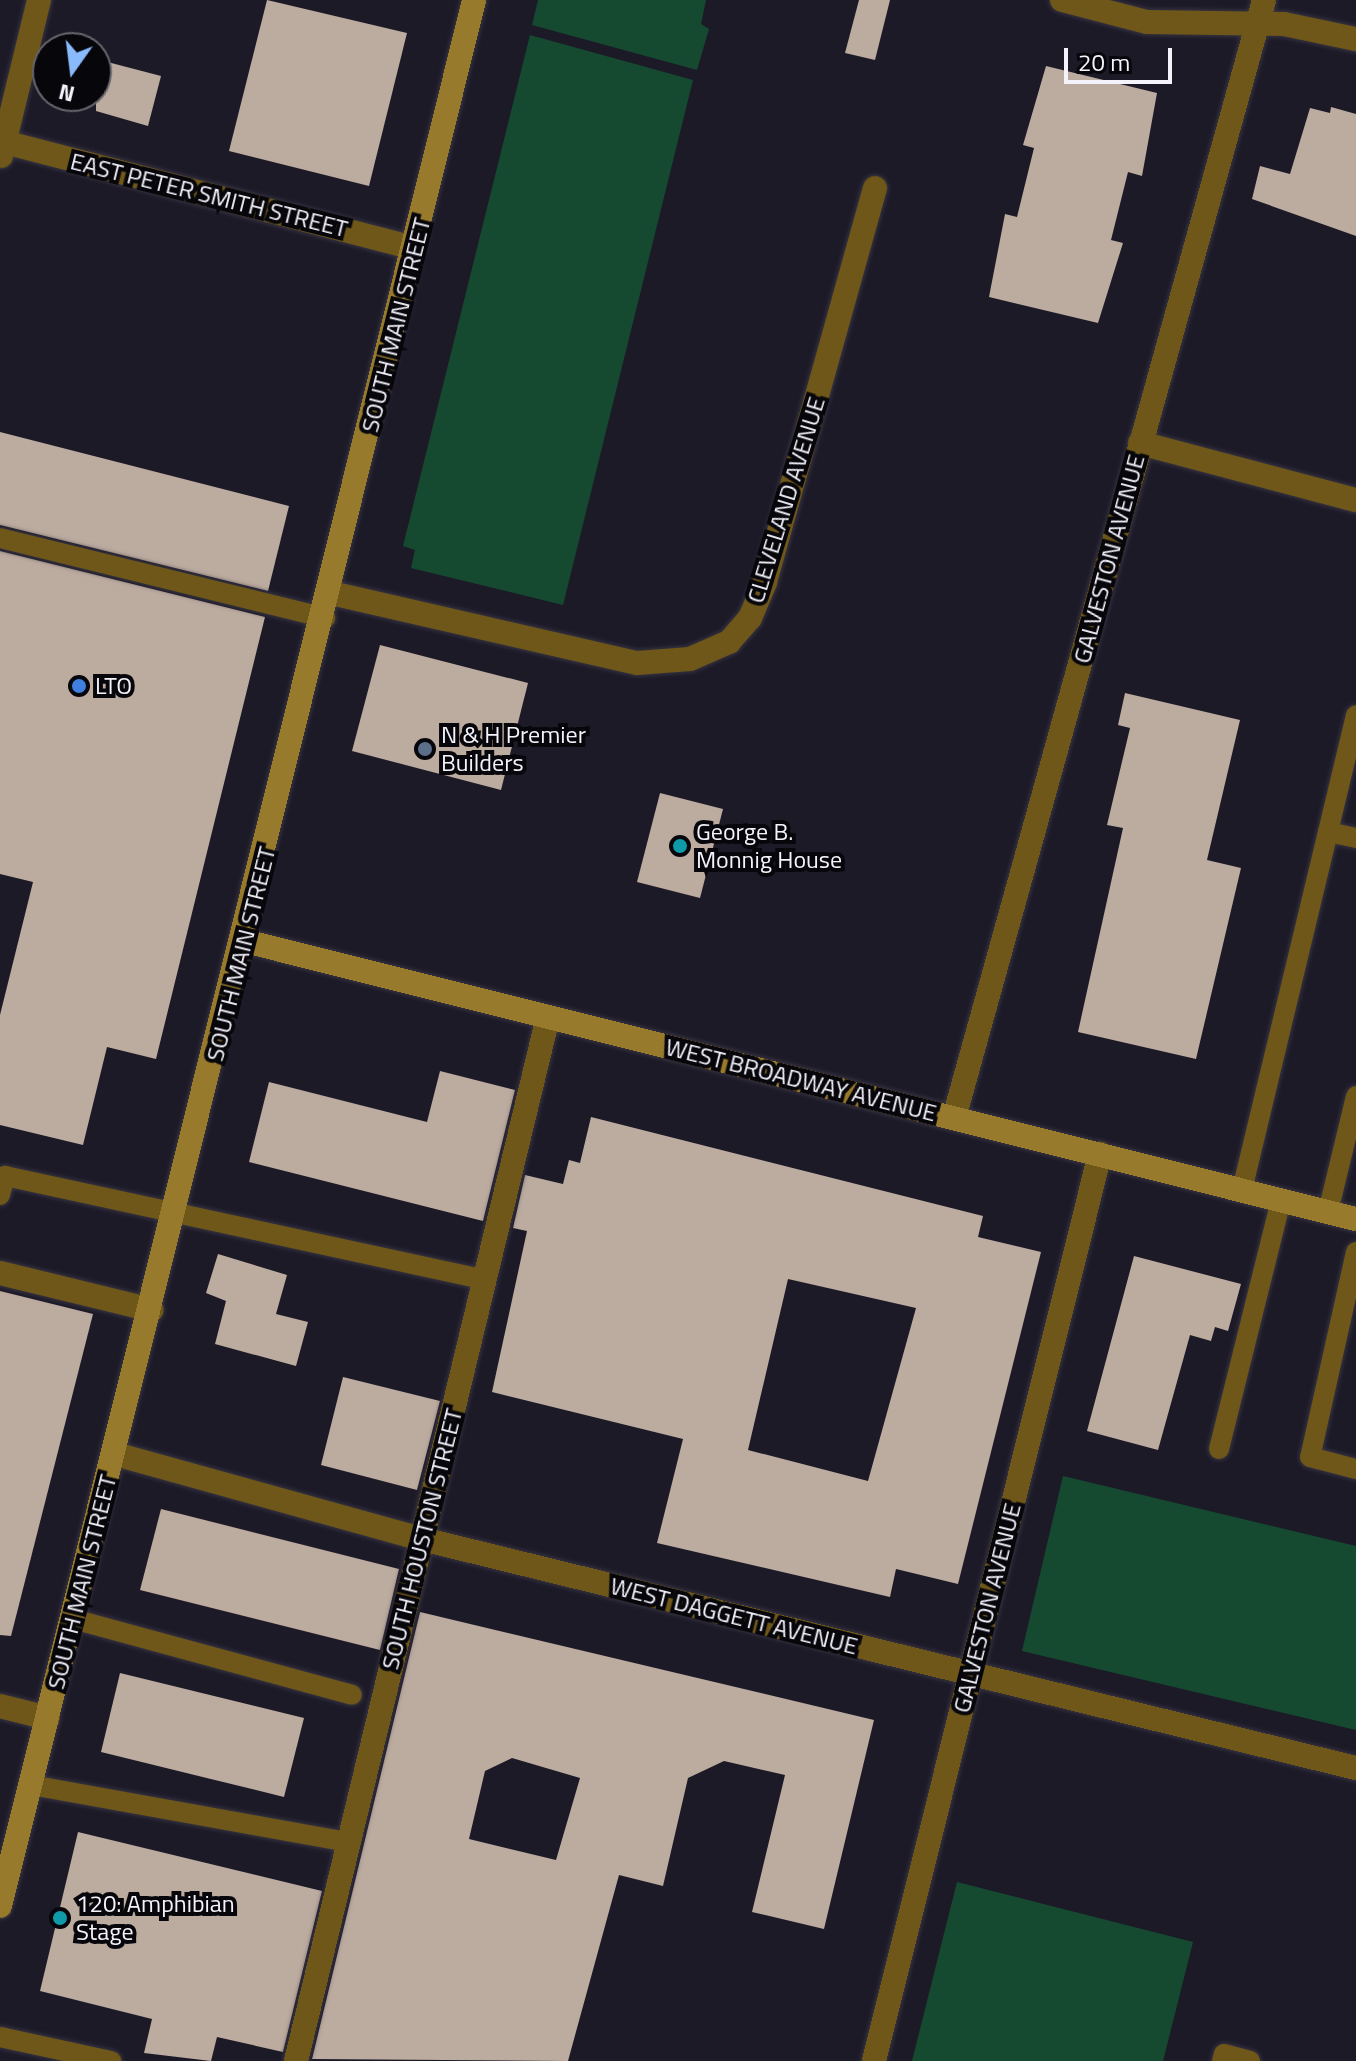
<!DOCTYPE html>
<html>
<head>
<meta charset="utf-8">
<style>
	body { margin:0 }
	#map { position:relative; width:1356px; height:2061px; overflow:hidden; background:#1d1a28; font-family:"Titillium Web",sans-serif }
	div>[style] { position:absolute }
	.green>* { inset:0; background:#154a30 }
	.building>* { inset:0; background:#bcab9f }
	.roads { filter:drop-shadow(0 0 2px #373441) drop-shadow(0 0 2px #373441) }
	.lane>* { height:20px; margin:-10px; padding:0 10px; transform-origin:10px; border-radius:10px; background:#6e5718 }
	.street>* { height:24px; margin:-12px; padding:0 12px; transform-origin:12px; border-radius:12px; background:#6e5718 }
	.secondary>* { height:24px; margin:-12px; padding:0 12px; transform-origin:12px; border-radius:12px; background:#977a2b }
	.dots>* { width:22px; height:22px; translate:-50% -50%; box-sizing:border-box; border:4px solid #07060b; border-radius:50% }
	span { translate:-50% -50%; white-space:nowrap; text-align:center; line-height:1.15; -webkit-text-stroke:8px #07060b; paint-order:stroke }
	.street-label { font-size:24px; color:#f4f3fc }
	.poi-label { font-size:24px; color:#f4f3fc }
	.left { translate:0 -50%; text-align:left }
	.north { position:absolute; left:32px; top:32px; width:80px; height:80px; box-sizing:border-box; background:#07060b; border:2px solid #66656b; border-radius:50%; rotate:194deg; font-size:22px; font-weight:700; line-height:32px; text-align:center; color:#f4f3fc }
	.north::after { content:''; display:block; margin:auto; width:28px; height:36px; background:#89bafc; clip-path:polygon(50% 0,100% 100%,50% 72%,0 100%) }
	.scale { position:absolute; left:1064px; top:48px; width:108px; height:36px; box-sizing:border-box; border:4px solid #f4f3fc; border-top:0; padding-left:10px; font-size:24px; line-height:28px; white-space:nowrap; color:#f4f3fc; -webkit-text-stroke:6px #07060b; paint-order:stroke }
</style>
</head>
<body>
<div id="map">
	<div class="green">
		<div style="clip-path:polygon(538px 0,706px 0,701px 24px,709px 29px,697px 70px,532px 25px)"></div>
		<div style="clip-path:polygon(530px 35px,693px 80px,563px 605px,411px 568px,415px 550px,403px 546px)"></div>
		<div style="clip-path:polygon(1063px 1476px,1356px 1546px,1356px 1730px,1022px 1651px)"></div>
		<div style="clip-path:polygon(957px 1882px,1193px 1942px,1163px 2061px,912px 2061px)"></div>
	</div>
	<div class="building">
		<div style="clip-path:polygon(267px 0,407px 33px,369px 186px,229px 151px)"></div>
		<div style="clip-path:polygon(859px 0,890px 0,875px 60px,845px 53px)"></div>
		<div style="clip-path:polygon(96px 59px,161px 76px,148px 126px,96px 111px)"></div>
		<div style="clip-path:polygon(1046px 66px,1157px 93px,1142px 176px,1128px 172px,1111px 240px,1123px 243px,1098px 323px,989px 297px,1005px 214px,1017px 217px,1034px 148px,1023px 145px)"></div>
		<div style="clip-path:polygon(1331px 107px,1356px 114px,1356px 236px,1252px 199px,1260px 166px,1290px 174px,1310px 108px,1330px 113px)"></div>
		<div style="clip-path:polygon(0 432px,289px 506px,268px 591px,0 525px)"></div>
		<div style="clip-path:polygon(0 551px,265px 617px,156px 1059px,107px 1047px,83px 1145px,0 1125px,0 1015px,33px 882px,0 874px)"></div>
		<div style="clip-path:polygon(380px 645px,528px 683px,501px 790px,352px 751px)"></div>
		<div style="clip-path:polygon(1125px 693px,1240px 720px,1207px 860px,1241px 868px,1196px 1059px,1078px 1032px,1123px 828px,1107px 825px,1130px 728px,1118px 725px)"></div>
		<div style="clip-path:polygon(660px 793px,723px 809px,700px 898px,637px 882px)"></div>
		<div style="clip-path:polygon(440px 1071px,515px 1090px,483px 1221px,249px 1162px,269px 1082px,427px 1122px)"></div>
		<div style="clip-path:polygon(evenodd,591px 1117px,983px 1216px,978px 1237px,1041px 1252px,958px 1584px,896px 1569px,890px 1597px,657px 1543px,683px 1439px,492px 1392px,527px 1231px,513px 1228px,525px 1175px,563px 1184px,569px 1160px,580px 1163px,591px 1117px,788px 1279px,916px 1308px,868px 1481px,748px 1450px,788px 1279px)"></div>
		<div style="clip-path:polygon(218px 1254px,287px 1275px,276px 1314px,308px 1322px,296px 1366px,215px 1344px,226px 1301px,206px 1293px)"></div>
		<div style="clip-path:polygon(1134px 1256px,1241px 1284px,1228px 1331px,1215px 1327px,1211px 1341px,1190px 1335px,1158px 1450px,1087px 1431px)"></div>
		<div style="clip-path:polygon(0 1291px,93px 1314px,11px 1636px,0 1635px)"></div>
		<div style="clip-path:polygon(343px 1377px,440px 1401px,417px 1490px,321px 1465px)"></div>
		<div style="clip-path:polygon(161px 1509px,399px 1569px,380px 1650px,140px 1590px)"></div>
		<div style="clip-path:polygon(evenodd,420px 1612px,874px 1720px,824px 1929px,752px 1912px,785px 1775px,724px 1761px,688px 1778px,663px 1886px,619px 1875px,568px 2061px,312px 2059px,420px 1612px,512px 1758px,580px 1778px,556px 1860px,469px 1839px,485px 1771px,512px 1758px)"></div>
		<div style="clip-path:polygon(120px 1673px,304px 1718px,284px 1797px,101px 1752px)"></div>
		<div style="clip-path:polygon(78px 1832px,322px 1891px,283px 2052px,217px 2037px,211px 2061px,144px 2053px,152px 2019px,40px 1991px)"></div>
	</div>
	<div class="roads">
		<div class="lane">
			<div style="left:0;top:538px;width:335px;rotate:13.8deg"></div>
			<div style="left:1328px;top:832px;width:29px;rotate:12deg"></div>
			<div style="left:1242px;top:1190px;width:488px;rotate:-76.5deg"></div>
			<div style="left:0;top:1195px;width:20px;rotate:-75deg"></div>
			<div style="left:5px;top:1176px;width:490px;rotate:12.2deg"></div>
			<div style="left:1328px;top:1212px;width:119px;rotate:-76.4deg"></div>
			<div style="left:1356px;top:1252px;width:210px;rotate:102.6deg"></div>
			<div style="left:1310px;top:1457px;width:48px;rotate:14.6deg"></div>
			<div style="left:1219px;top:1449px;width:257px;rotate:-76deg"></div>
			<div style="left:73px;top:1619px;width:289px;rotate:15.2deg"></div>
			<div style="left:31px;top:1785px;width:323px;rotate:10.2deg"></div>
			<div style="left:0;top:2037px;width:114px;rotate:12.2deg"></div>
			<div style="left:1222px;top:2061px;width:7px;rotate:-74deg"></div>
			<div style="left:1224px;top:2054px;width:27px;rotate:15deg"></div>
		</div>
		<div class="street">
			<div style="left:1062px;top:0;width:88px;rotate:14.5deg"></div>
			<div style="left:1147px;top:22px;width:137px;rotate:0.8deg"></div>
			<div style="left:1284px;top:24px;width:74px;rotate:11.8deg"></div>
			<div style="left:4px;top:142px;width:423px;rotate:14.5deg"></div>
			<div style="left:1px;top:156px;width:161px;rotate:-76.3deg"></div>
			<div style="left:1140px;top:443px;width:223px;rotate:14.8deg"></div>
			<div style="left:331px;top:593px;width:314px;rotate:12.9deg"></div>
			<div style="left:637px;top:663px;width:53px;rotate:-4.3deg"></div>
			<div style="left:690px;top:659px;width:43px;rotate:-23.6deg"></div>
			<div style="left:729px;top:642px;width:32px;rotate:-49deg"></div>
			<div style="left:750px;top:618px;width:39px;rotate:-67deg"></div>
			<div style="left:765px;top:582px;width:409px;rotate:-74.4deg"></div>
			<div style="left:954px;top:1118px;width:1160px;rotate:-74.5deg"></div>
			<div style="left:0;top:1273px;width:156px;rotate:13.7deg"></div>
			<div style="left:115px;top:1454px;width:319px;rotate:15.5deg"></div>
			<div style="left:422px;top:1539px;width:962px;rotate:13.78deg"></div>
			<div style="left:0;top:1706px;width:49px;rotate:14deg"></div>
			<div style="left:296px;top:2061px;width:1074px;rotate:-76.43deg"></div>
			<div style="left:874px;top:2061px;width:935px;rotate:-76.01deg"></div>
		</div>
		<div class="secondary">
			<div style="left:245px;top:941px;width:1145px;rotate:14.05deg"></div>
			<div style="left:0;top:1906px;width:1964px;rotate:-76.03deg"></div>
		</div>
	</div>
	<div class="dots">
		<div style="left:79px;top:686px;background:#3f7fe0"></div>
		<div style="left:425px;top:749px;background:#5c6f8a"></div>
		<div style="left:680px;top:846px;background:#0f9aa8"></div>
		<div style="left:60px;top:1918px;background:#0f9aa8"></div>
	</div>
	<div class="street-label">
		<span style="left:209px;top:195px;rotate:14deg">EAST PETER SMITH STREET</span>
		<span style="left:396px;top:325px;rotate:-76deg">SOUTH MAIN STREET</span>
		<span style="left:786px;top:500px;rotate:-73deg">CLEVELAND AVENUE</span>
		<span style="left:1109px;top:559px;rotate:-75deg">GALVESTON AVENUE</span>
		<span style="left:241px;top:954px;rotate:-76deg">SOUTH MAIN STREET</span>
		<span style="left:801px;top:1080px;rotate:14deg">WEST BROADWAY AVENUE</span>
		<span style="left:422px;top:1539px;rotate:-76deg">SOUTH HOUSTON STREET</span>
		<span style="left:82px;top:1582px;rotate:-76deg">SOUTH MAIN STREET</span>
		<span style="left:987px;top:1608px;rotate:-76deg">GALVESTON AVENUE</span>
		<span style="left:734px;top:1616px;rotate:14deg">WEST DAGGETT AVENUE</span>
	</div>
	<div class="poi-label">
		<span class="left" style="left:95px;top:686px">LTO</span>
		<span class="left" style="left:441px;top:749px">N &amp; H Premier<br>Builders</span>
		<span class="left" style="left:696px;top:846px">George B.<br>Monnig House</span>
		<span class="left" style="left:76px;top:1918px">120: Amphibian<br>Stage</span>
	</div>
	<div class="north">N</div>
	<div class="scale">20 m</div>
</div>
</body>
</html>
